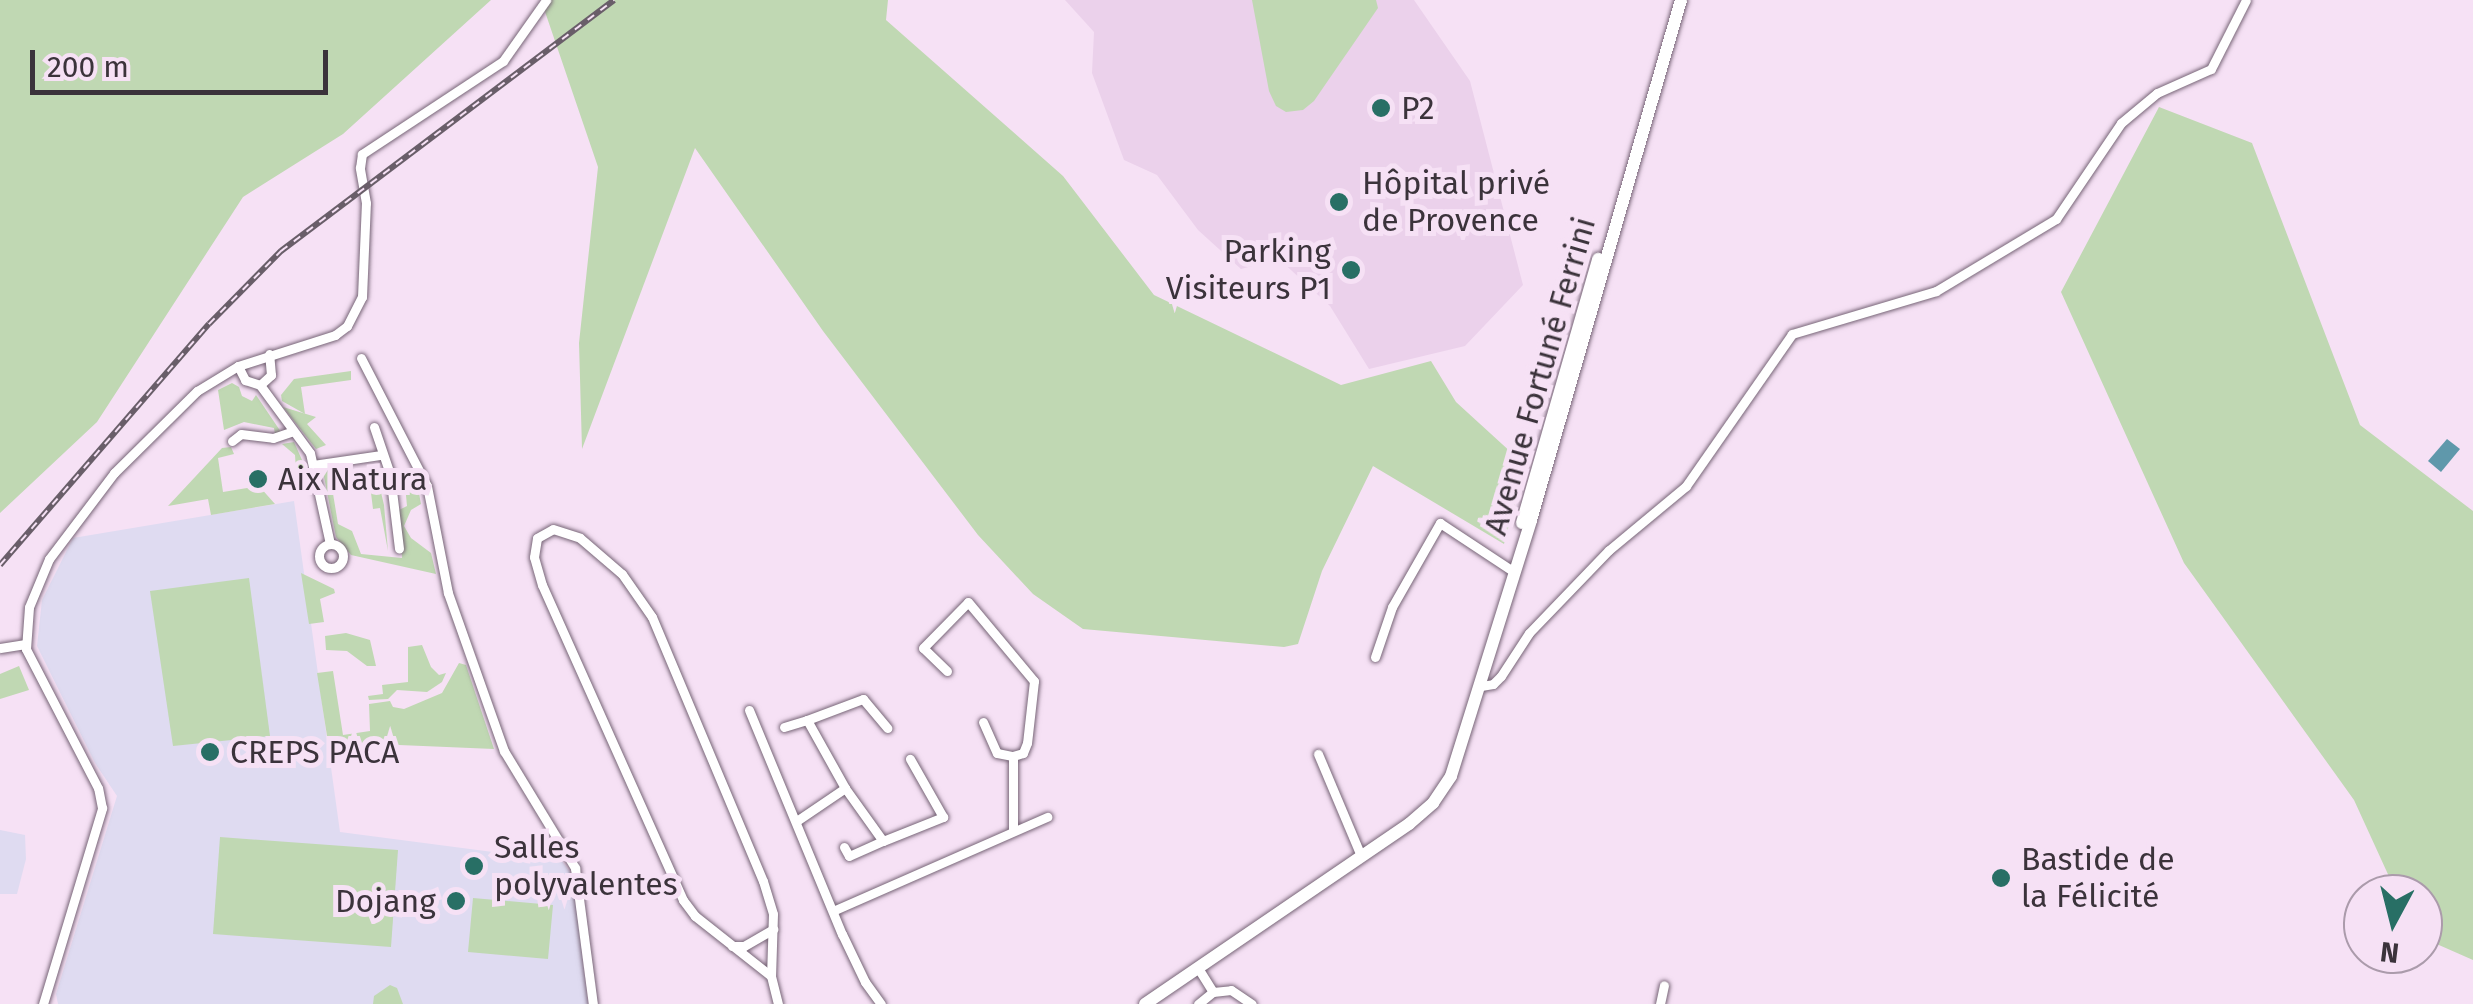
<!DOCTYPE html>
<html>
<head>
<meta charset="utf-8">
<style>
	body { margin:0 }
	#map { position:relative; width:2473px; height:1004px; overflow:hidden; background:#f6e1f5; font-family:"Fira Sans",sans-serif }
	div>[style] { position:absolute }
	.built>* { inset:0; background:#ebd1eb }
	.education>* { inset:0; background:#dfdbf1 }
	.green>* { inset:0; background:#c0d8b3 }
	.water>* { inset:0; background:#5f98ab }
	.roads { filter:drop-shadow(0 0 2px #776577) drop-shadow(0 0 2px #776577) }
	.minor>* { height:9px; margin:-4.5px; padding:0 4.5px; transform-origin:4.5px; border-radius:4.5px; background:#fff }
	.minor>.ring { margin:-4.5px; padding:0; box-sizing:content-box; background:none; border:9px solid #fff; border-radius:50% }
	.secondary>* { height:12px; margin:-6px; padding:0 6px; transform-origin:6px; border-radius:6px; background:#fff }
	.rail>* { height:6px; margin-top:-3px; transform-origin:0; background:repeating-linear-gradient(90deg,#f6e1f5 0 8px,#695e69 0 16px); box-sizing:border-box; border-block:2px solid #695e69 }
	.dots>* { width:28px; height:28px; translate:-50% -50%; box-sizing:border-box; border:5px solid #f6e1f5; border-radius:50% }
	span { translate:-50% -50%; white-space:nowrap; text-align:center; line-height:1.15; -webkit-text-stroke:10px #f6e1f5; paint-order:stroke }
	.poi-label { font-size:32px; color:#3b333b }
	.left { translate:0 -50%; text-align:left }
	.right { translate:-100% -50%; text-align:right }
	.street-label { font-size:32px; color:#3b333b }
	.north { position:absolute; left:2343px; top:874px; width:100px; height:100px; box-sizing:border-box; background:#f6e1f5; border:2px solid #ab9bab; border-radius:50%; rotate:187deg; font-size:28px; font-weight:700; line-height:40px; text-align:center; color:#3b333b }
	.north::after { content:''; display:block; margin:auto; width:35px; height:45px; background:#286f65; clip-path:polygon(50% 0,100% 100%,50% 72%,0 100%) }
	.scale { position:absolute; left:30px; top:50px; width:298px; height:45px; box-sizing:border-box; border:5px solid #3b333b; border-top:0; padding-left:12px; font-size:30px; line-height:35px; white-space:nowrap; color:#3b333b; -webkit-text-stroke:8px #f6e1f5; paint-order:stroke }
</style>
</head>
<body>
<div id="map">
	<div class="built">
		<div style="clip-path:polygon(1065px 0,1414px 0,1470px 81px,1523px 285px,1465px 346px,1369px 369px,1330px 306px,1279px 259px,1241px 269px,1198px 230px,1157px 175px,1124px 160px,1092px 73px,1094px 32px)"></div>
	</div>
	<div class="education">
		<div style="clip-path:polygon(294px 501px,340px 832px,562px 861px,572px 875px,588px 1004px,58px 1004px,56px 994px,117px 796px,95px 763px,37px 646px,42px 600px,73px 538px)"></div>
		<div style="clip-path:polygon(0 830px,25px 835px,26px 859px,17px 894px,0 894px)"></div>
	</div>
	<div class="green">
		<div style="clip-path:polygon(0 0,491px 0,343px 134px,243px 197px,97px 422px,0 513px)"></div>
		<div style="clip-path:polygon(541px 0,888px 0,886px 20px,1063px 176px,1154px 295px,1341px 385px,1431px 361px,1456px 402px,1525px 465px,1504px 544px,1373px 466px,1322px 571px,1298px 644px,1284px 647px,1083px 629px,1033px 594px,978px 535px,823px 331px,695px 148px,582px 449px,579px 343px,598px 167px)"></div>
		<div style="clip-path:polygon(1252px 0,1376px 0,1378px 8px,1314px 101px,1303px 110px,1286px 112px,1276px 106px,1269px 91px)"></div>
		<div style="clip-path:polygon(2159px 107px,2252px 143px,2360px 425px,2473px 511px,2473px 960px,2423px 938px,2423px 894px,2397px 894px,2354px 800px,2184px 563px,2061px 292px)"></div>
		<div style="clip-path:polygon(351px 371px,351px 380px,301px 387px,305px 414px,282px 401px,281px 395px,294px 379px)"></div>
		<div style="clip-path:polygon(232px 383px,239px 387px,242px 396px,252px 401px,256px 395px,281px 432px,275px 435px,274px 428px,244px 422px,224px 430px,218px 390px)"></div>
		<div style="clip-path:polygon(283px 407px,316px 417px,307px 424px,326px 445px,316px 449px)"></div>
		<div style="clip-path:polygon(294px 442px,310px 478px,308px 484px,297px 487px,295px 455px,282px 444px)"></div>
		<div style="clip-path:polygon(231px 447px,234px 454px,218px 458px,223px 492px,259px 486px,275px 504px,211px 515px,208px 499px,168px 506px,222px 448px)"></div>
		<div style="clip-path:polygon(375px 467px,384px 505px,388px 551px,380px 508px,373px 509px,368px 469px)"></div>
		<div style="clip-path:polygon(329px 469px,338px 524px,352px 531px,361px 554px,402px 558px,399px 510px,407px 506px,405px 485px,417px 483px,421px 504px,411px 510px,404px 526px,411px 538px,431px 553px,436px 574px,351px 555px,336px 537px,323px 472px)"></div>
		<div style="clip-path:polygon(301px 573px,334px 589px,335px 593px,320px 599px,324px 622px,309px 624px)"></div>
		<div style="clip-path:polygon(249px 578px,270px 736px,173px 746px,150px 591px)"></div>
		<div style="clip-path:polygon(346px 633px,370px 640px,376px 666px,367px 666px,347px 651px,326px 650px,325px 636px)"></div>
		<div style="clip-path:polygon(422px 645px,431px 667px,439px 675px,446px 673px,442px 682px,427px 692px,397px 690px,388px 699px,369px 700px,368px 696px,383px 694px,382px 685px,408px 682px,408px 647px)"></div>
		<div style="clip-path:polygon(459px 663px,466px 665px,494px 749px,328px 742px,317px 673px,333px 671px,343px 735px,370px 731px,369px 704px,390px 701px,393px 707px,404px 709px,442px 693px)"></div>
		<div style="clip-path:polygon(19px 666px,29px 690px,0 699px,0 674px)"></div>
		<div style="clip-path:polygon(220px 837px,398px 850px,391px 947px,213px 934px)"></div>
		<div style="clip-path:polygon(473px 898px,553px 905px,548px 959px,468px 952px)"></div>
		<div style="clip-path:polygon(390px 985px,397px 988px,403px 1004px,373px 1004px,374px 996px)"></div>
	</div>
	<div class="water">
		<div style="clip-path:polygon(2447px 439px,2460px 449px,2441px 472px,2428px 461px)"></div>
	</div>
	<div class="roads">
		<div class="minor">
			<div style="left:361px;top:358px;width:144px;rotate:62.7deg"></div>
			<div style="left:427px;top:486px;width:109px;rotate:78.9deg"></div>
			<div style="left:448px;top:593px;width:168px;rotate:70.5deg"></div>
			<div style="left:504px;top:751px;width:137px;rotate:58.7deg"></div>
			<div style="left:575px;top:868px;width:137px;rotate:82.5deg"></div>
			<div style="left:238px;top:366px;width:16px;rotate:63deg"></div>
			<div style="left:245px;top:380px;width:16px;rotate:18deg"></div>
			<div style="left:260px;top:385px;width:84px;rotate:53.7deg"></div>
			<div style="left:310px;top:453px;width:93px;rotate:77.6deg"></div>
			<div style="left:260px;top:385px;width:15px;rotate:-42deg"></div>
			<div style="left:271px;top:375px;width:21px;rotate:-95deg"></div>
			<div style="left:374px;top:427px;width:50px;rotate:71.2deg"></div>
			<div style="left:390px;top:474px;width:75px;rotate:83.1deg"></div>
			<div style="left:232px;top:441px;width:11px;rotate:-38deg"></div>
			<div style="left:241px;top:434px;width:32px;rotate:7deg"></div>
			<div style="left:273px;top:438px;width:21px;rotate:-19deg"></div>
			<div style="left:313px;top:465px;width:69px;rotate:-8.4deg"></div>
			<div class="ring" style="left:319px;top:544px;width:15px;height:15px"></div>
			<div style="left:0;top:648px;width:26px;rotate:-9deg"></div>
			<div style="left:1375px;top:657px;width:53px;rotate:-71.2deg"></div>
			<div style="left:1392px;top:607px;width:97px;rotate:-60.3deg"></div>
			<div style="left:1440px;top:523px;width:89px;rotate:33.5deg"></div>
			<div style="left:947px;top:671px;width:33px;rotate:-136deg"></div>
			<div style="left:923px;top:648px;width:64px;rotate:-45.6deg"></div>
			<div style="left:968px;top:602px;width:103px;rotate:50.1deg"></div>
			<div style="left:1034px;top:681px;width:62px;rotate:96.4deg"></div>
			<div style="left:1027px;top:743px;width:11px;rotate:112deg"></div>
			<div style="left:1023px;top:753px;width:10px;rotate:163deg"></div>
			<div style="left:1013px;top:756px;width:73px;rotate:90deg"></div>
			<div style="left:1481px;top:686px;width:12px;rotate:-9deg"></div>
			<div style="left:1493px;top:684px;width:11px;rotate:-45deg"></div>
			<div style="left:1501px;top:676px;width:51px;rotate:-56.9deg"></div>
			<div style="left:1529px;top:633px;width:115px;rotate:-46.1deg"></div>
			<div style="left:1609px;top:550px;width:100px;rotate:-39.7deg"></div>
			<div style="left:1686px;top:486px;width:185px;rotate:-55.1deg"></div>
			<div style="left:1792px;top:334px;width:150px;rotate:-16.6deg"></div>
			<div style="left:1936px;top:291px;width:140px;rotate:-31deg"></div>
			<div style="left:2056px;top:219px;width:116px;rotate:-55.9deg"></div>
			<div style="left:2121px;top:123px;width:47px;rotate:-39.8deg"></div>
			<div style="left:2157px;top:93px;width:59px;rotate:-24deg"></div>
			<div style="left:2211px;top:69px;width:77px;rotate:-63.1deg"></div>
			<div style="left:749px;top:710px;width:243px;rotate:67.5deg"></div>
			<div style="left:842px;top:934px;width:53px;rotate:64.4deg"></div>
			<div style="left:865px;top:982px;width:27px;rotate:54deg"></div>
			<div style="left:983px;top:722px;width:34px;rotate:66deg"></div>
			<div style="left:997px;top:753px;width:16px;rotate:11deg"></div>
			<div style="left:784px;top:727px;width:24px;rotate:-17deg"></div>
			<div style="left:1318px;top:754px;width:111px;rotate:67.1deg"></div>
			<div style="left:845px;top:788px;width:65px;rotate:54.4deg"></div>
			<div style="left:883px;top:841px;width:65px;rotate:-21.8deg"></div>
			<div style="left:943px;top:817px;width:67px;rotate:-119.6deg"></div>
			<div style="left:798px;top:820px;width:57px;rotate:-34.2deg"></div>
			<div style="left:845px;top:788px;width:78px;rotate:-119.2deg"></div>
			<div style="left:807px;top:720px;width:60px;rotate:-20.6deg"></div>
			<div style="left:863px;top:699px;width:38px;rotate:50deg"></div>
			<div style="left:844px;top:847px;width:10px;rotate:61deg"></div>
			<div style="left:849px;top:856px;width:37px;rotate:-24deg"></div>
			<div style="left:835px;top:910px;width:232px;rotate:-23.7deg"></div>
			<div style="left:732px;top:946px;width:12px"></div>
			<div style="left:744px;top:946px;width:34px;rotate:-30deg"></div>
			<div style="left:1198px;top:968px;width:28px;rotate:58deg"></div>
			<div style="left:771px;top:976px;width:97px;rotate:-141.7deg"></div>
			<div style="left:695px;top:916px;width:20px;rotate:-127deg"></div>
			<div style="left:683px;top:900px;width:345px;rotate:-114.1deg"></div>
			<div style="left:542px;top:585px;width:29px;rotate:-106deg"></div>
			<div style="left:534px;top:557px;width:19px;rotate:-81deg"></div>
			<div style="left:537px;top:538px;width:18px;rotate:-29deg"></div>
			<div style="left:553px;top:529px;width:28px;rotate:18deg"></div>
			<div style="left:580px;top:538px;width:55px;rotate:40.6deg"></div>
			<div style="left:622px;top:574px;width:52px;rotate:55.1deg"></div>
			<div style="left:652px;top:617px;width:286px;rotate:67.2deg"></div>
			<div style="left:763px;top:881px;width:34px;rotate:73deg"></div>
			<div style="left:773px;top:914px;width:62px;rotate:91.8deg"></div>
			<div style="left:771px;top:976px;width:29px;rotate:76deg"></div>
			<div style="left:43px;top:1004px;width:205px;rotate:-73.2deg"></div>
			<div style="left:102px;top:808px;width:20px;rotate:-101deg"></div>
			<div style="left:98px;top:788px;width:157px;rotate:-117.4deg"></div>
			<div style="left:26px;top:649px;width:42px;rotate:-85.9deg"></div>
			<div style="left:29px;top:607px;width:52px;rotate:-67.4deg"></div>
			<div style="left:49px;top:559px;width:108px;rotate:-52.9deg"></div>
			<div style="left:114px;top:473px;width:117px;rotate:-44.7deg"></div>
			<div style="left:197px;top:391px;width:48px;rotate:-31.4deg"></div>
			<div style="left:238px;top:366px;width:102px;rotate:-17.7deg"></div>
			<div style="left:335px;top:335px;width:15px;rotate:-37deg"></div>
			<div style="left:347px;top:326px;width:33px;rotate:-63deg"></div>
			<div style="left:362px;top:297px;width:94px;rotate:-87.6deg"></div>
			<div style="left:366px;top:203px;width:36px;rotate:-100deg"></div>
			<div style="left:360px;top:168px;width:14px;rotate:-82deg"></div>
			<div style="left:362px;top:154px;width:169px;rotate:-33.4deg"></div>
			<div style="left:503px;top:61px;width:75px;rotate:-54.8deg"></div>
			<div style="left:1198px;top:1004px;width:19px;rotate:-39deg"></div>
			<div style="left:1213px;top:992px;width:18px;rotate:-6deg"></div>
			<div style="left:1231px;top:990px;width:25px;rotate:34deg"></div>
			<div style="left:1660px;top:1004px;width:19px;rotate:-78deg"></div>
		</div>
		<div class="secondary">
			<div style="left:1522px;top:523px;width:275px;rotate:-73.9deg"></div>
			<div style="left:1145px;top:1004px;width:320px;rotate:-34.3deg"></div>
			<div style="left:1409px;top:824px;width:32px;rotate:-41deg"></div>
			<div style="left:1433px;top:803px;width:32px;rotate:-56deg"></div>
			<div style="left:1451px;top:776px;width:268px;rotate:-72.6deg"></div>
			<div style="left:1531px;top:520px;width:541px;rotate:-73.91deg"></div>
		</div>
	</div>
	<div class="rail">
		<div style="left:0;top:565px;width:319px;rotate:-49.1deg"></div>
		<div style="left:209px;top:324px;width:103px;rotate:-45.4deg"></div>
		<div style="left:281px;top:251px;width:417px;rotate:-37deg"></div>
	</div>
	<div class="dots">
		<div style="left:1381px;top:108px;background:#286f65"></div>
		<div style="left:1339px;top:202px;background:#286f65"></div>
		<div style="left:1351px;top:270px;background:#286f65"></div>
		<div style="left:258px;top:479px;background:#286f65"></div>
		<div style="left:210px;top:752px;background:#286f65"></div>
		<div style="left:474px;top:866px;background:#286f65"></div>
		<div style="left:2001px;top:878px;background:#286f65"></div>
		<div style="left:456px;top:901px;background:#286f65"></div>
	</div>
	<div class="poi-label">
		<span class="left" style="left:1401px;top:108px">P2</span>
		<span class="left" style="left:1362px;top:202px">Hôpital privé<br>de Provence</span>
		<span class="right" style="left:1331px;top:270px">Parking<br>Visiteurs P1</span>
		<span class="left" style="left:278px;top:479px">Aix Natura</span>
		<span class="left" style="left:230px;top:752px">CREPS PACA</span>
		<span class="left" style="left:494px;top:866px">Salles<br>polyvalentes</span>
		<span class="left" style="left:2021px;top:878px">Bastide de<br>la Félicité</span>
		<span class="right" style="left:436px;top:901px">Dojang</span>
	</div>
	<div class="street-label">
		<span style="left:1540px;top:376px;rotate:-74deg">Avenue Fortuné Ferrini</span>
	</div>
	<div class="north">N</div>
	<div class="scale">200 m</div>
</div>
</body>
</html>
